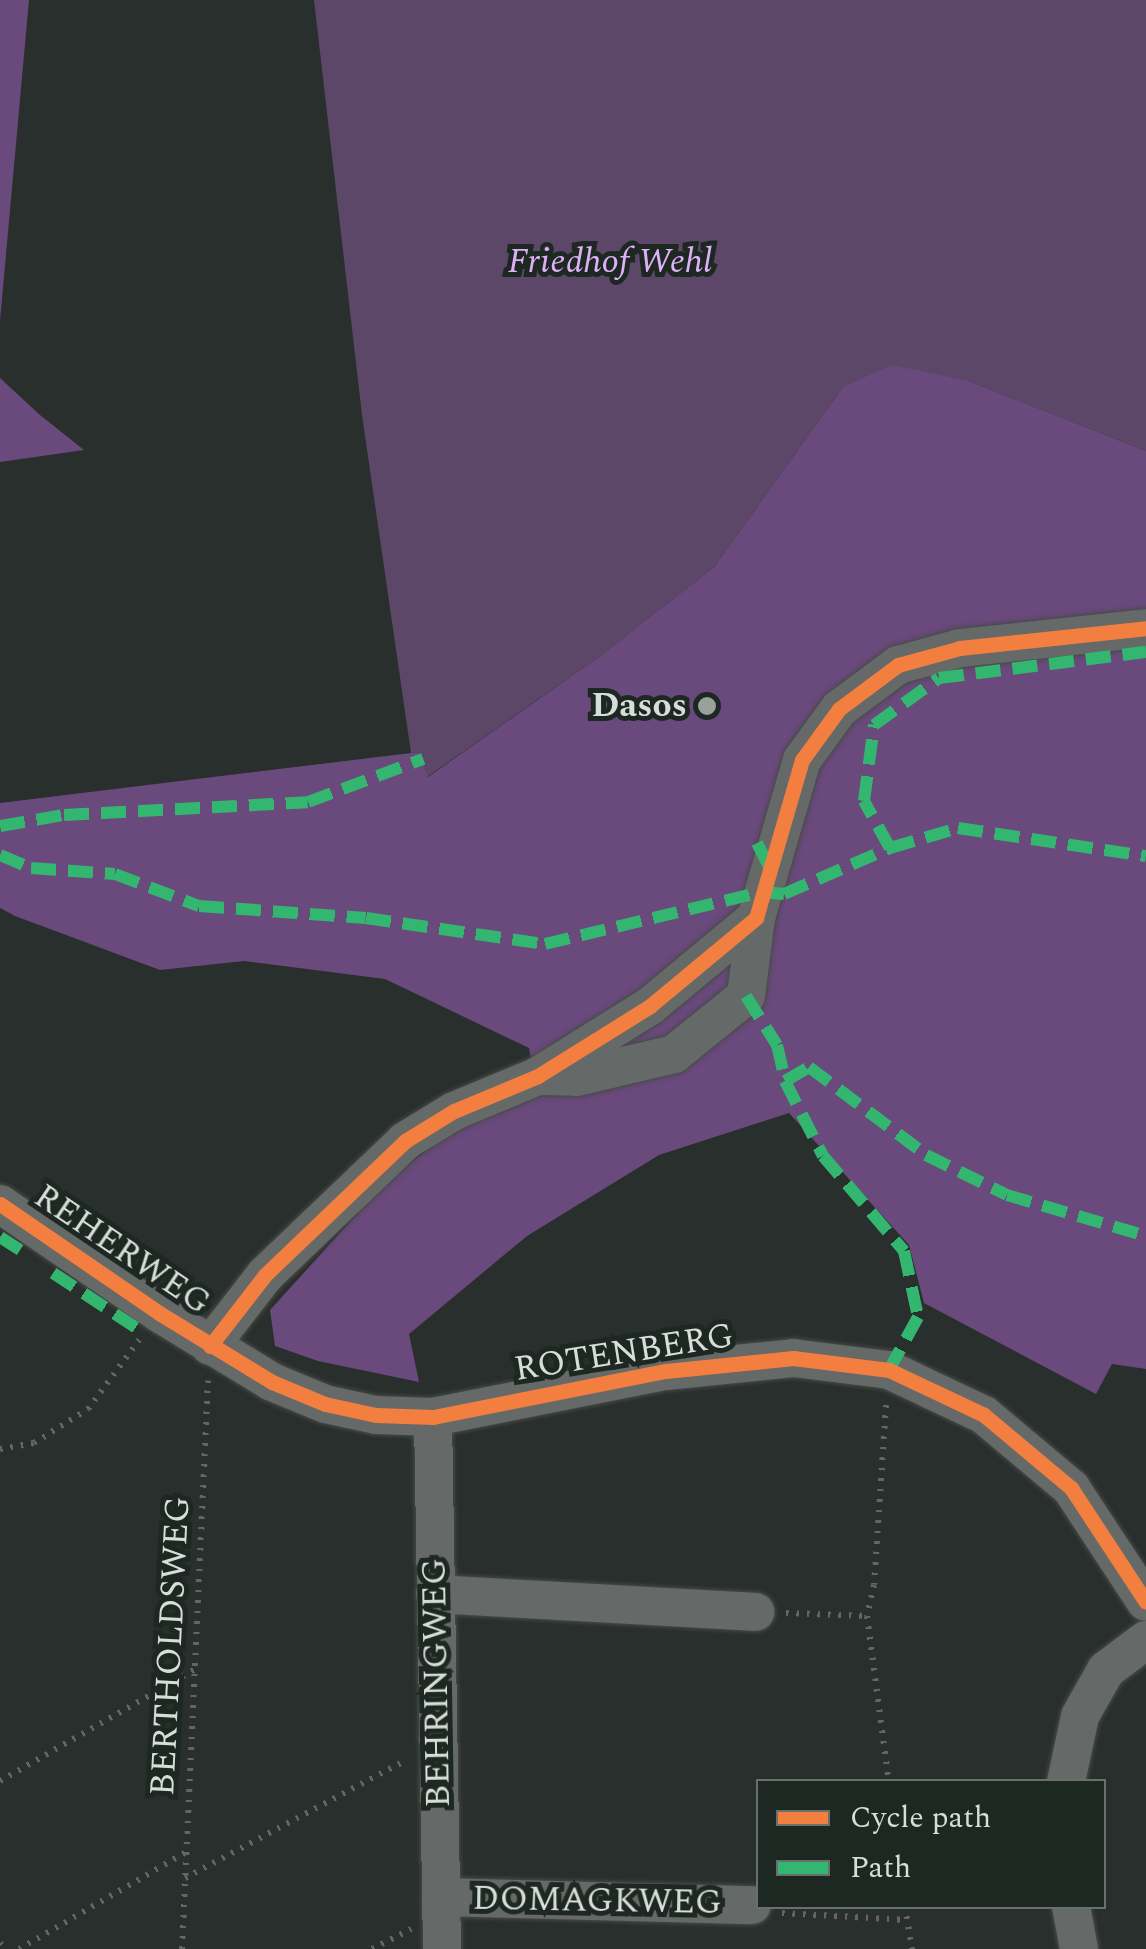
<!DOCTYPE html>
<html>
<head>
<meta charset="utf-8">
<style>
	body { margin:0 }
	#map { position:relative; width:1146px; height:1949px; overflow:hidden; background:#292f2c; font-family:Spectral,serif }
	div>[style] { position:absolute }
	.green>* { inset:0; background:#5c4769 }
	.forest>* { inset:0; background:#6a497c }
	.path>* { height:6px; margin-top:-3px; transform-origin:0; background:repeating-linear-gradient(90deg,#636664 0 2.5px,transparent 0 10.5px) }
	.roads { filter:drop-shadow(0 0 2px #464a48) drop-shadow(0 0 2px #464a48) }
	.minor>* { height:38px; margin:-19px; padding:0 19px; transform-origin:19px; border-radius:19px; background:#656967 }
	.quiet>* { height:12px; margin-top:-6px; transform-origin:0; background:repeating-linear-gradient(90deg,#33b770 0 25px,transparent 0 37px) }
	.cycleway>* { height:15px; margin:-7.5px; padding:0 7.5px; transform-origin:7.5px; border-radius:7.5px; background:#f27e40 }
	.dots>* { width:28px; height:28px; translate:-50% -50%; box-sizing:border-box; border:5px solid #1e2823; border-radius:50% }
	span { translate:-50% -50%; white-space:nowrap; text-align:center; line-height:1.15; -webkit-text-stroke:10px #1e2823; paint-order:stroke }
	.park-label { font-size:35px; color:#deb1f7; font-style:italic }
	.poi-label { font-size:35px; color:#d7ddd9; font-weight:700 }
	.right { translate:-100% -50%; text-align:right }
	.street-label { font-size:35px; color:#d7ddd9 }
	.legend { position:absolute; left:756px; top:1779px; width:350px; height:130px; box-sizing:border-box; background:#1e2823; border:2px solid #68706c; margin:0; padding:12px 18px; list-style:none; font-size:30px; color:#d7ddd9 }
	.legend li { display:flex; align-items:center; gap:20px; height:50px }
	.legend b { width:50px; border:2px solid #68706c }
</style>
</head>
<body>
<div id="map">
	<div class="green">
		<div style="clip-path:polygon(314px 0,1146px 0,1146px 451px,969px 381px,843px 387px,714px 567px,600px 656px,427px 777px,419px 752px,411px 753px,362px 415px)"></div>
	</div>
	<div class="forest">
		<div style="clip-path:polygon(0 0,29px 0,0 321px)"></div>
		<div style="clip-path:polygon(892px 365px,969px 381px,1146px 451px,1146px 1369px,1112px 1364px,1096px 1394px,924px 1303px,909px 1245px,789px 1113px,659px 1155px,527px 1236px,409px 1334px,419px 1382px,318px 1361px,275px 1346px,270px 1310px,389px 1179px,455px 1129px,538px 1094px,529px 1048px,385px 979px,244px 961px,160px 970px,15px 916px,0 908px,0 803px,419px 752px,428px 777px,600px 656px,714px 567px,843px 387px)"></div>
		<div style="clip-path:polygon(0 378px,40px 415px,84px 450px,0 462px)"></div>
	</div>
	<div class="path">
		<div style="left:886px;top:1405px;width:180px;rotate:93.8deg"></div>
		<div style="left:874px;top:1585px;width:32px;rotate:103deg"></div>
		<div style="left:867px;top:1616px;width:167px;rotate:82.5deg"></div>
		<div style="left:0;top:1449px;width:35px;rotate:-10deg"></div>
		<div style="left:34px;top:1443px;width:64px;rotate:-32.2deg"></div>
		<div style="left:88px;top:1409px;width:86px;rotate:-53.5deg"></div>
		<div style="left:786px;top:1613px;width:81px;rotate:2.1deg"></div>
		<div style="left:0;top:1781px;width:224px;rotate:-29.8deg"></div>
		<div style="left:185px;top:1878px;width:251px;rotate:-28.1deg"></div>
		<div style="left:905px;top:1906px;width:44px;rotate:80.8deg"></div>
		<div style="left:782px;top:1913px;width:125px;rotate:3.2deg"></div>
		<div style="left:0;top:1943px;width:8px;rotate:50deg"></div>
		<div style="left:19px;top:1949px;width:193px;rotate:-30.1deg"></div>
		<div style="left:182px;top:1949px;width:569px;rotate:-87.38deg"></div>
		<div style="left:372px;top:1949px;width:44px;rotate:-27.1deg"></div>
	</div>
	<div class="roads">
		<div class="minor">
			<div style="left:538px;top:1076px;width:39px;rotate:1deg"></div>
			<div style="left:577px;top:1077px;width:100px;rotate:-13.3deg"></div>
			<div style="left:674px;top:1054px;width:92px;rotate:-38.9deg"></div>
			<div style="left:746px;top:996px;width:79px;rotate:-82.7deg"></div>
			<div style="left:756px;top:918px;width:165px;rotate:-73.8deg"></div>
			<div style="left:802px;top:760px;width:63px;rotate:-54deg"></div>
			<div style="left:839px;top:709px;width:74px;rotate:-36.7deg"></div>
			<div style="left:898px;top:665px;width:64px;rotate:-15.3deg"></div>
			<div style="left:960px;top:648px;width:187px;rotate:-6.1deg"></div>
			<div style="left:0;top:1204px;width:193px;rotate:34.4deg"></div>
			<div style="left:159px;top:1313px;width:132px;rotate:31.4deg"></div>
			<div style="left:272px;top:1382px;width:57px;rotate:22.5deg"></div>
			<div style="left:325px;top:1404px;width:52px;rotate:12.2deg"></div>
			<div style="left:376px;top:1415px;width:57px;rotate:2deg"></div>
			<div style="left:433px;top:1417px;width:237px;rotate:-11.2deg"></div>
			<div style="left:666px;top:1371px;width:128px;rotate:-5.8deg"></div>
			<div style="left:793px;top:1358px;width:97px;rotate:7.1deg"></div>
			<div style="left:889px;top:1370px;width:105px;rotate:25.3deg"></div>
			<div style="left:984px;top:1415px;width:114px;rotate:40deg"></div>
			<div style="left:1071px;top:1488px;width:136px;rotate:56.7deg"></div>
			<div style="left:210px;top:1346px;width:90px;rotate:-52.2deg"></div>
			<div style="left:265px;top:1275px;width:194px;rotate:-43.7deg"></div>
			<div style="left:405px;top:1141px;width:57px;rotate:-31.5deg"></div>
			<div style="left:454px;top:1111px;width:91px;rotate:-22.6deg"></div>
			<div style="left:538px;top:1076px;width:132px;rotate:-32deg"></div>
			<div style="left:650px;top:1006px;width:138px;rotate:-39.7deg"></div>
			<div style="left:433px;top:1417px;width:532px;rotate:89.03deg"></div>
			<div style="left:435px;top:1594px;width:321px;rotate:3.2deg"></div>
			<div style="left:1066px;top:1782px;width:67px;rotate:-78deg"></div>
			<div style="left:1080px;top:1716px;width:53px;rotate:-60.5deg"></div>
			<div style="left:1106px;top:1670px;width:50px;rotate:-36.9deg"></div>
			<div style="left:441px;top:1897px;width:311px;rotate:1.5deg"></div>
			<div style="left:1071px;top:1906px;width:44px;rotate:79.5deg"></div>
		</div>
	</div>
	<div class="quiet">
		<div style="left:0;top:826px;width:65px;rotate:-9.8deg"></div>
		<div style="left:64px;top:815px;width:244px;rotate:-3deg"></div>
		<div style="left:308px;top:802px;width:123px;rotate:-20.5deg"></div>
		<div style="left:757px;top:843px;width:27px;rotate:63deg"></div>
		<div style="left:890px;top:848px;width:54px;rotate:-119deg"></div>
		<div style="left:864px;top:801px;width:77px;rotate:-82.5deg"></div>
		<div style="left:874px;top:725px;width:80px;rotate:-35.9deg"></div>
		<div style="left:939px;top:678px;width:209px;rotate:-7.2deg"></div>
		<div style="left:0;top:855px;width:34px;rotate:23deg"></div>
		<div style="left:31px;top:868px;width:84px;rotate:4.1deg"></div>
		<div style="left:115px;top:874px;width:90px;rotate:20.9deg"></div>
		<div style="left:199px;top:906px;width:167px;rotate:4.1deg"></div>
		<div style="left:366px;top:918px;width:181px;rotate:8.3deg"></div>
		<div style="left:545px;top:944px;width:223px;rotate:-13.5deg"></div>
		<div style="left:762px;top:892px;width:22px;rotate:5deg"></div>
		<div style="left:784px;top:894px;width:116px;rotate:-23.5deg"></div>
		<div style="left:890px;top:848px;width:71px;rotate:-16.4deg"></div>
		<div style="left:958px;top:828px;width:190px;rotate:8.5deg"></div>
		<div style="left:746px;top:996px;width:58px;rotate:57.7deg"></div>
		<div style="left:777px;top:1045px;width:37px;rotate:77deg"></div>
		<div style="left:785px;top:1081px;width:28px;rotate:-30deg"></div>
		<div style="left:809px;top:1067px;width:146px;rotate:36.9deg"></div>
		<div style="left:926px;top:1155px;width:90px;rotate:26.3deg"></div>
		<div style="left:1007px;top:1195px;width:145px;rotate:16.4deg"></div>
		<div style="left:785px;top:1081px;width:84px;rotate:63.1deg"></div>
		<div style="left:823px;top:1156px;width:125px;rotate:49.5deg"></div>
		<div style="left:904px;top:1251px;width:67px;rotate:78deg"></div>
		<div style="left:918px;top:1317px;width:60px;rotate:118.7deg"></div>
		<div style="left:0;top:1237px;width:24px;rotate:33deg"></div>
		<div style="left:53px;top:1273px;width:109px;rotate:33.4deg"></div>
	</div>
	<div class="cycleway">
		<div style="left:0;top:1204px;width:193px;rotate:34.4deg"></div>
		<div style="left:159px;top:1313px;width:132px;rotate:31.4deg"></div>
		<div style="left:272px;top:1382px;width:57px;rotate:22.5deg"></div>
		<div style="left:325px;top:1404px;width:52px;rotate:12.2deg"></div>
		<div style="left:376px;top:1415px;width:57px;rotate:2deg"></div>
		<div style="left:433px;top:1417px;width:237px;rotate:-11.2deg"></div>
		<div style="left:666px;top:1371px;width:128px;rotate:-5.8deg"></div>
		<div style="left:793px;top:1358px;width:97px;rotate:7.1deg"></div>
		<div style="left:889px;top:1370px;width:105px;rotate:25.3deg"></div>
		<div style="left:984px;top:1415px;width:114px;rotate:40deg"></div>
		<div style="left:1071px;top:1488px;width:136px;rotate:56.7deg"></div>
		<div style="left:210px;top:1346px;width:90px;rotate:-52.2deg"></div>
		<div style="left:265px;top:1275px;width:194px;rotate:-43.7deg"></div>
		<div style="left:405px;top:1141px;width:57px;rotate:-31.5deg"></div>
		<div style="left:454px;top:1111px;width:91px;rotate:-22.6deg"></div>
		<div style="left:538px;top:1076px;width:132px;rotate:-32deg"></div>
		<div style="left:650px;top:1006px;width:138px;rotate:-39.7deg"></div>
		<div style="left:756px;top:918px;width:165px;rotate:-73.8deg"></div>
		<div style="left:802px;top:760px;width:63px;rotate:-54deg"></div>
		<div style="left:839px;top:709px;width:74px;rotate:-36.7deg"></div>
		<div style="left:898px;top:665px;width:64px;rotate:-15.3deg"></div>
		<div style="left:960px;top:648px;width:187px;rotate:-6.1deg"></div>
	</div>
	<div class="dots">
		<div style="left:707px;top:706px;background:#9aa09c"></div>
	</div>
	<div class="park-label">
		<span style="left:610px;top:262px">Friedhof Wehl</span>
	</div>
	<div class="poi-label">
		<span class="right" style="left:687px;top:706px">Dasos</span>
	</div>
	<div class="street-label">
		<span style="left:122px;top:1250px;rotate:34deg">REHERWEG</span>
		<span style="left:624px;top:1353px;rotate:-9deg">ROTENBERG</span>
		<span style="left:171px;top:1646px;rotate:-87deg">BERTHOLDSWEG</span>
		<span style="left:437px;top:1683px;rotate:-91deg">BEHRINGWEG</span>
		<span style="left:597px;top:1901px;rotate:1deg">DOMAGKWEG</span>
	</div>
	<ul class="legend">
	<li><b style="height:12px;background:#f27e40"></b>Cycle path</li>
	<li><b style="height:12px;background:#33b770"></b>Path</li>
	</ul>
</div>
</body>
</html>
